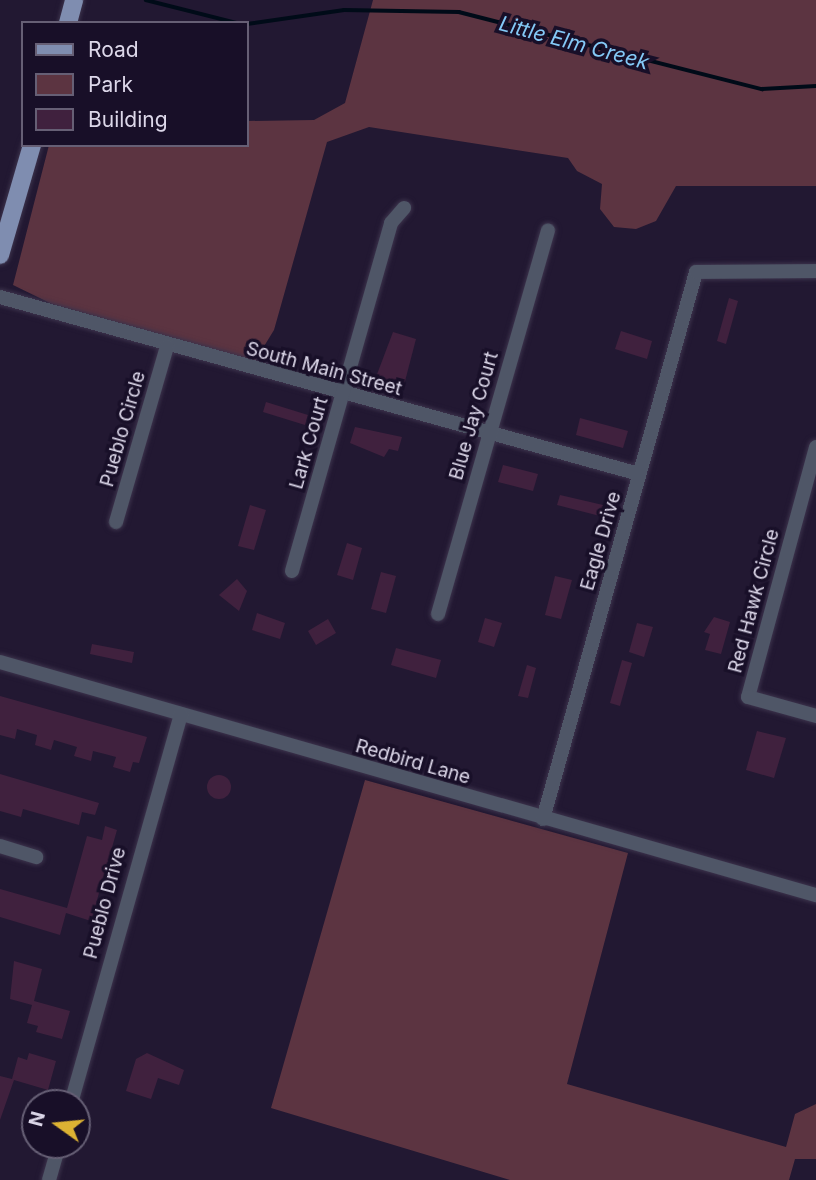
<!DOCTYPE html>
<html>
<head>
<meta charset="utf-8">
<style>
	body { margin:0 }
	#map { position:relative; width:816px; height:1180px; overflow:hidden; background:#221832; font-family:Inter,sans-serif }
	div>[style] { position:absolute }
	.green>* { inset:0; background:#5c3441 }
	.stream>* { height:3.5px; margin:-1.75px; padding:0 1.75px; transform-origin:1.75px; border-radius:1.75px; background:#000b18 }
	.building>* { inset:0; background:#40213e }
	.round { border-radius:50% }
	.roads { filter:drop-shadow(0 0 2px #3c334c) drop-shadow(0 0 2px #3c334c) }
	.minor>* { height:14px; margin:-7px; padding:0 7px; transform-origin:7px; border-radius:7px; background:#4f5667 }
	.major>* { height:18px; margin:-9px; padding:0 9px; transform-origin:9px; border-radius:9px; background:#7f8db0 }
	span { translate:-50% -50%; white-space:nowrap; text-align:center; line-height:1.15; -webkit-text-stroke:7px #180f28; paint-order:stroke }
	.street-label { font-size:19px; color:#dcd7e9 }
	.water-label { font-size:21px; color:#84c9f7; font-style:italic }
	.legend { position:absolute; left:21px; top:21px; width:228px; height:126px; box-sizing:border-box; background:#180f28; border:2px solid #665f75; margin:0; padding:9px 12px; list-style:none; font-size:21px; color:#dcd7e9 }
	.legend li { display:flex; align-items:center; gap:14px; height:35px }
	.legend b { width:35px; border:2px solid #665f75 }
	.north { position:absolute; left:21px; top:1089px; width:70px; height:70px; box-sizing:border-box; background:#180f28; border:2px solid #665f75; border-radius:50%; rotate:285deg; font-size:19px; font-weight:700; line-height:28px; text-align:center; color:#dcd7e9 }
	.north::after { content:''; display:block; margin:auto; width:24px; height:32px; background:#dcb233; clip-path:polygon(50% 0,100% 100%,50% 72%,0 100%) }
</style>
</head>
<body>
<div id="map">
	<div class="green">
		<div style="clip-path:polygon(373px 0,816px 0,816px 186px,676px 186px,656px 221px,636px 229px,614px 227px,600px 209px,602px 184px,577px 171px,568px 158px,369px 127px,327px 142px,274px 330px,255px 361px,52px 304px,13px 285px,49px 145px,247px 145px,247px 121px,314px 120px,345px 103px)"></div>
		<div style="clip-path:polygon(365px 780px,628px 853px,567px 1084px,786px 1147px,795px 1114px,816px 1104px,816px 1159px,795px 1159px,789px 1180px,510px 1180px,271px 1108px)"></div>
	</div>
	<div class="stream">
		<div style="left:146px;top:0;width:94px;rotate:14.2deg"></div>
		<div style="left:247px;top:24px;width:98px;rotate:-8.2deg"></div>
		<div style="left:344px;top:10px;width:115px;rotate:1deg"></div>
		<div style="left:459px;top:12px;width:313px;rotate:14.3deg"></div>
		<div style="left:762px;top:89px;width:54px;rotate:-3.2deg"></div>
	</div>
	<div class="building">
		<div style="clip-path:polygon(729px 298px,738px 301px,726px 344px,717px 341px)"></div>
		<div style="clip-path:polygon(621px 331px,652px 341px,647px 359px,615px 349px)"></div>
		<div style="clip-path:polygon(393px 332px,416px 339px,404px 385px,376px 377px)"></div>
		<div style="clip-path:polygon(266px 402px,308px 415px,305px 425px,263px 412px)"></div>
		<div style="clip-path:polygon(580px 418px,628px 431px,623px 448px,576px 435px)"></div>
		<div style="clip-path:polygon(355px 427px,402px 437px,398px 451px,389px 449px,384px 457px,350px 443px)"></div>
		<div style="clip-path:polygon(503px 465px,538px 474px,533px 491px,498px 482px)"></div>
		<div style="clip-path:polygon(560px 495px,603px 505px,600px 516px,557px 505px)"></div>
		<div style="clip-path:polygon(250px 505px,266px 510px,254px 550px,238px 546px)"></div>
		<div style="clip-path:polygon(347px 543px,362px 548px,353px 580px,337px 575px)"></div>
		<div style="clip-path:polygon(381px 572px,396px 576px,386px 613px,371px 609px)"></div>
		<div style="clip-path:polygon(555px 576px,572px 580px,561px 619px,545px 615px)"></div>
		<div style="clip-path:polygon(237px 579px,247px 591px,239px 611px,219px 595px)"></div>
		<div style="clip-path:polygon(257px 613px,285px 623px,280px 639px,252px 630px)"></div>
		<div style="clip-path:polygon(714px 617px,730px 622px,721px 654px,705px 650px,710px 634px,704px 632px)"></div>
		<div style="clip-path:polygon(485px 618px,502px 623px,494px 647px,478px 642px)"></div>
		<div style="clip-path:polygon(328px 619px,336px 633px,316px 645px,308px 631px)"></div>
		<div style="clip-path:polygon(637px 623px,653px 627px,644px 657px,629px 652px)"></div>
		<div style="clip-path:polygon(92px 644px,134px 652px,132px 663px,90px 654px)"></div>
		<div style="clip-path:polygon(396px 648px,441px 660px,436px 678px,391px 665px)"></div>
		<div style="clip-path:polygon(622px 660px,632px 663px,620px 706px,610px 703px)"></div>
		<div style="clip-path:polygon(527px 665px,536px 668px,528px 698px,518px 696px)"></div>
		<div style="clip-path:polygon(0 696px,147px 737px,139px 763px,133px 762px,130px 772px,113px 767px,116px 757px,105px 754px,93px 751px,91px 761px,74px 756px,77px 747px,54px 740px,51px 750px,35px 745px,37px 735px,17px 729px,15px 739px,0 735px)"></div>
		<div style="clip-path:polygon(757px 731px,786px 738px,774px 778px,746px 770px)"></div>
		<div style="clip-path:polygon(0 774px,99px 803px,95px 815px,82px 812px,79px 825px,23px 809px,21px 817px,0 811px)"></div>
		<div class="round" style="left:207px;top:775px;width:24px;height:24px"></div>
		<div style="clip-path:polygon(105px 826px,117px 830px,91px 921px,66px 913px,60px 935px,0 917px,0 889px,67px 908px,87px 836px,102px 840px)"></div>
		<div style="clip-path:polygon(14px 961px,42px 969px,34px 1001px,70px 1011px,62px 1039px,36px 1032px,38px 1026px,27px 1023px,32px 1005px,10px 999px)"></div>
		<div style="clip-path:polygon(29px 1053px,56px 1061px,48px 1090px,14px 1080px,0 1120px,0 1076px,12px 1079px,18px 1057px,27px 1060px)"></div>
		<div style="clip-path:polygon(147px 1053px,184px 1070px,179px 1085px,158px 1078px,151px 1099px,126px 1091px,136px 1059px)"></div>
	</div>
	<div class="roads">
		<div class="minor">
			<div style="left:0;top:297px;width:663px;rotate:15.48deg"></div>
			<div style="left:816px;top:447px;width:259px;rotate:105.2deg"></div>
			<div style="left:748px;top:697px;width:71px;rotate:15.6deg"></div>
			<div style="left:116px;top:522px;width:183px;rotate:-73.8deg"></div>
			<div style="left:292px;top:571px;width:362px;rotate:-74.1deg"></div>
			<div style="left:391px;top:223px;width:20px;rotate:-49deg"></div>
			<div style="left:438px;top:614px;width:399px;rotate:-74deg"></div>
			<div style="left:0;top:662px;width:849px;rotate:15.94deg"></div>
			<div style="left:543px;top:819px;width:568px;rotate:-74.37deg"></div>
			<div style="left:696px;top:272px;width:120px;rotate:-0.5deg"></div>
			<div style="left:0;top:846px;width:38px;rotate:17deg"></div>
			<div style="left:71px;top:1103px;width:404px;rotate:-74.2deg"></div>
			<div style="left:49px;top:1180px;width:36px;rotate:-74deg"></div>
		</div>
		<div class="major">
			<div style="left:68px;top:23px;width:24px;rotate:-75deg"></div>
			<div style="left:0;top:255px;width:115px;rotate:-73.8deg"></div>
		</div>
	</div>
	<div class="street-label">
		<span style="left:324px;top:369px;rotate:15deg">South Main Street</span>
		<span style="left:474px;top:416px;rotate:-74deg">Blue Jay Court</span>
		<span style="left:123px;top:429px;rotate:-74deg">Pueblo Circle</span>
		<span style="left:309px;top:443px;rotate:-74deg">Lark Court</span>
		<span style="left:601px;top:541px;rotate:-74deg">Eagle Drive</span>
		<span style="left:754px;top:601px;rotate:-75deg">Red Hawk Circle</span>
		<span style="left:413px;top:762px;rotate:16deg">Redbird Lane</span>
		<span style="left:105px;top:903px;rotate:-75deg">Pueblo Drive</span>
	</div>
	<div class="water-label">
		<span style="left:574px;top:43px;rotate:15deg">Little Elm Creek</span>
	</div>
	<ul class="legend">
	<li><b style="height:9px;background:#7f8db0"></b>Road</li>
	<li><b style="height:19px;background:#5c3441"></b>Park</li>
	<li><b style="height:19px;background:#40213e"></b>Building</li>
	</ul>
	<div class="north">N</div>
</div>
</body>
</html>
